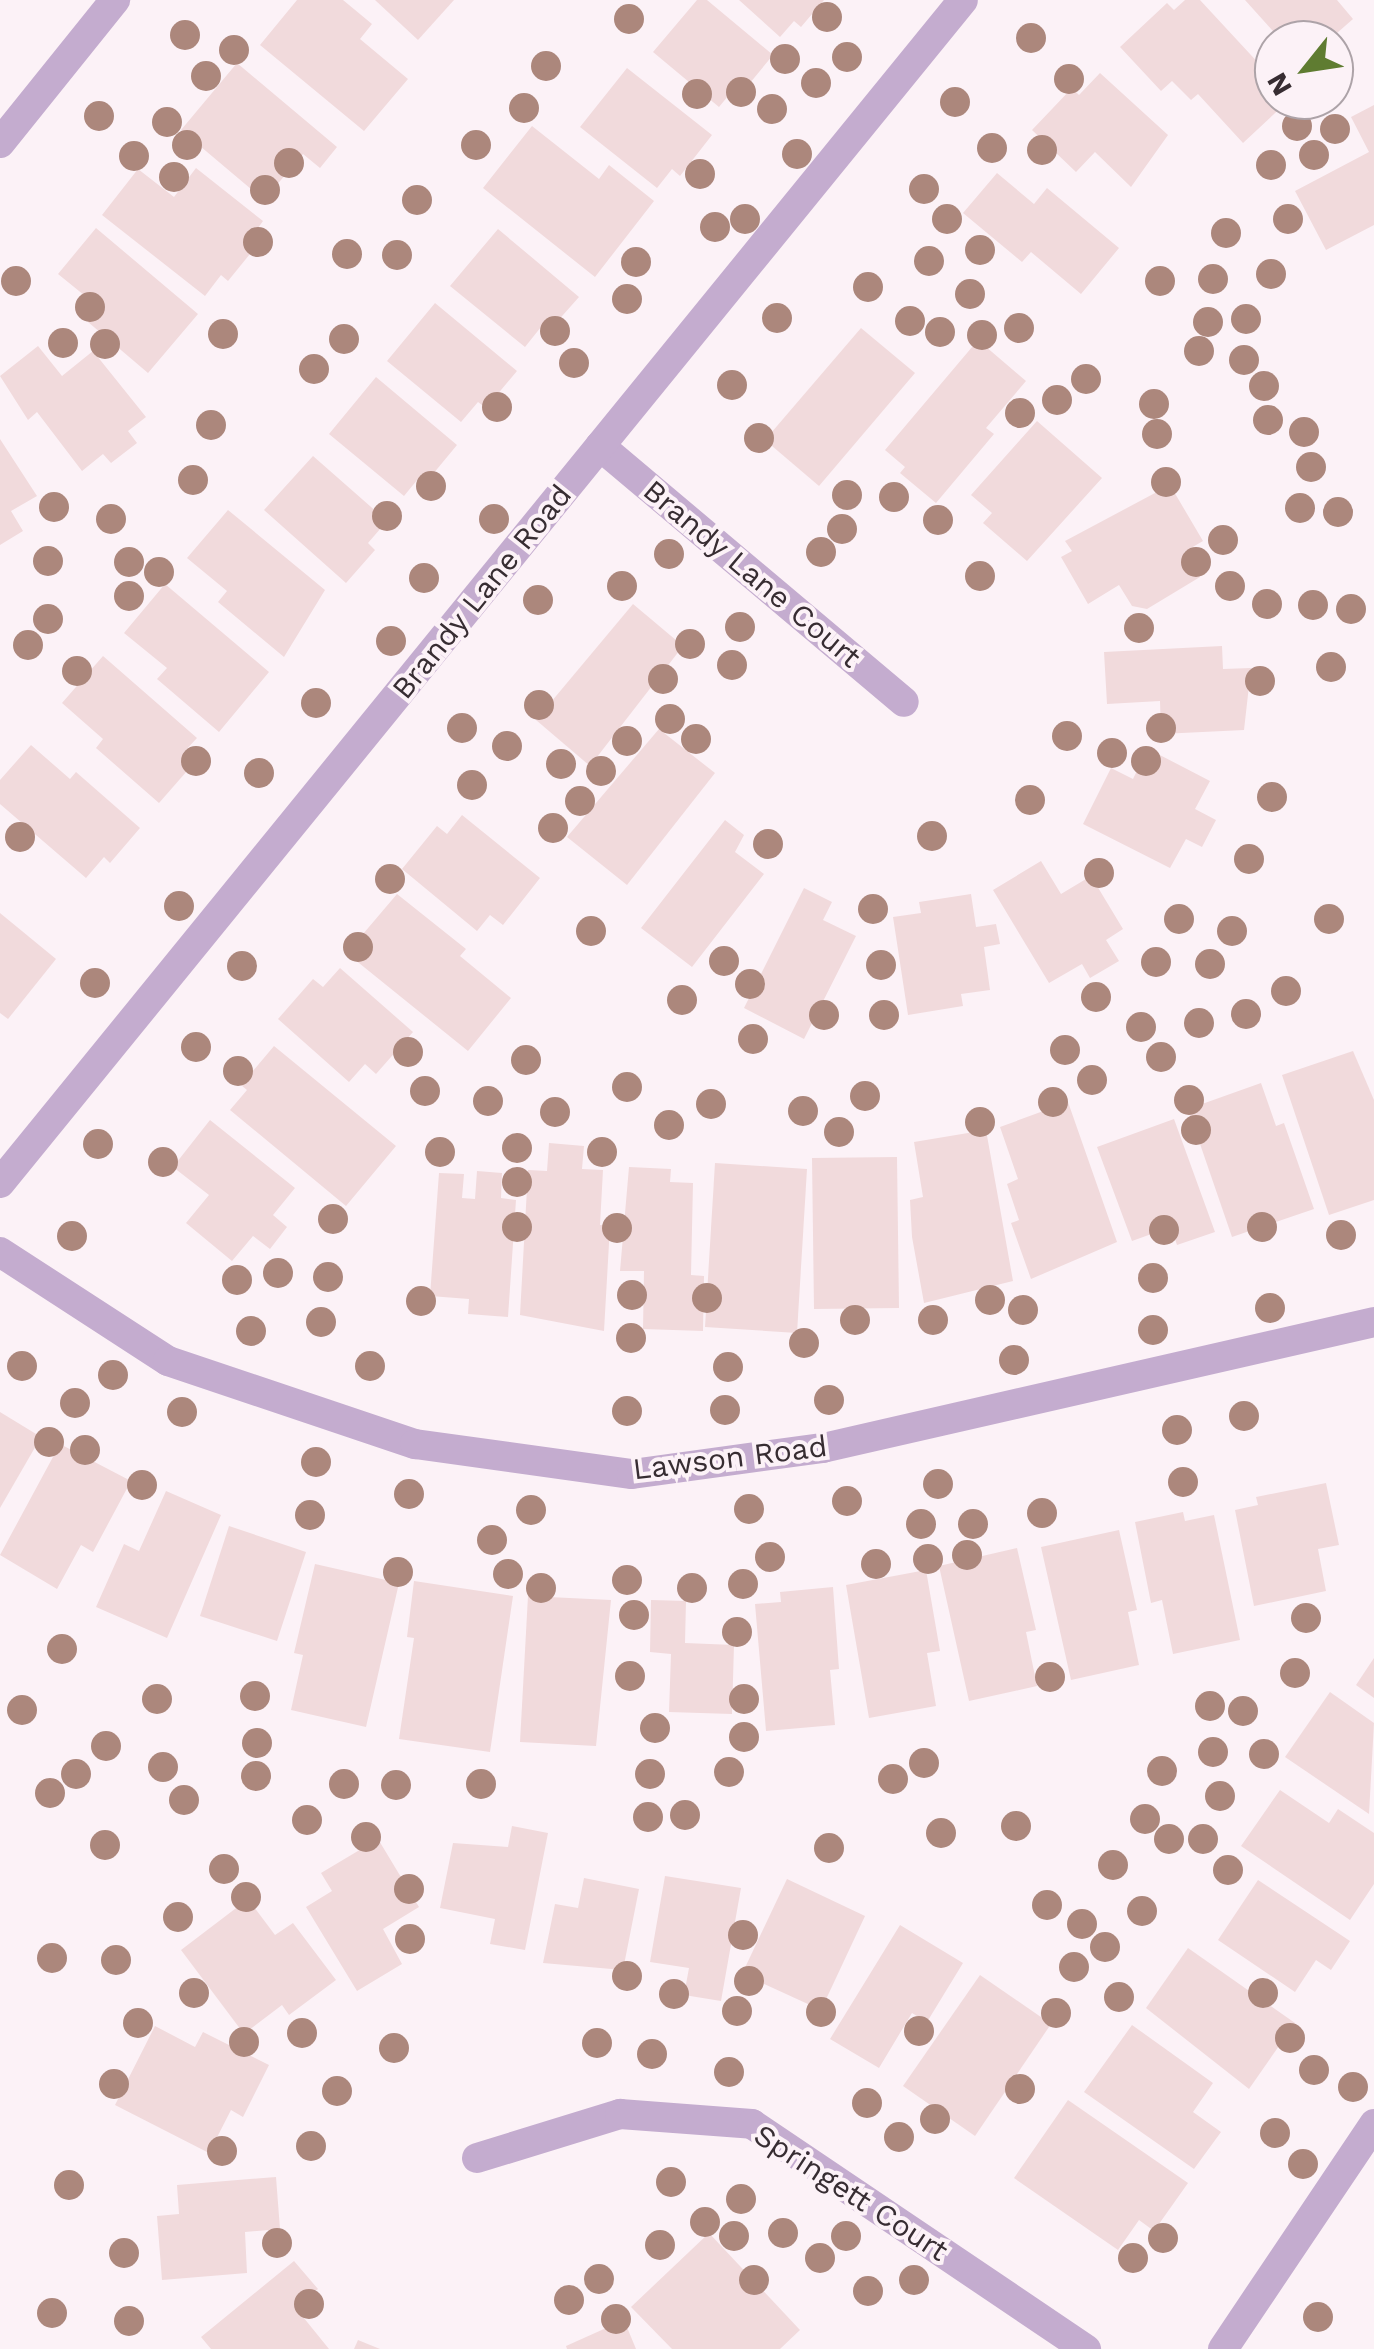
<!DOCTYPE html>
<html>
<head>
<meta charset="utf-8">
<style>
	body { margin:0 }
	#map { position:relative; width:1374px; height:2349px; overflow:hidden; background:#fcf2f7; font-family:"Work Sans",sans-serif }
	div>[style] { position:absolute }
	.building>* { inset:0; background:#f1dadc }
	.minor>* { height:30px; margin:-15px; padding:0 15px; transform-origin:15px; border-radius:15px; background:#c4accf }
	.tertiary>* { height:30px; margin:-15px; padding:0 15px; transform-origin:15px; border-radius:15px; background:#c4accf }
	.trees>* { width:30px; height:30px; margin:-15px; border-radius:50%; background:#ac877c }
	span { translate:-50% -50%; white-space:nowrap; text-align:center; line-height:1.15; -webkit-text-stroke:8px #fcf2f7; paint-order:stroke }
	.street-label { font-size:30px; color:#372d32 }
	.north { position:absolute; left:1254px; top:20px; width:100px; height:100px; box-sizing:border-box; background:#fcf2f7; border:2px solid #ada3a8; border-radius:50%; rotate:240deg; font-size:28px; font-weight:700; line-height:40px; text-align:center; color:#372d32 }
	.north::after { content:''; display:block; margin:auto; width:35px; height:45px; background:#5f7c31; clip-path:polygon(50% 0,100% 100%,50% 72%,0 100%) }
</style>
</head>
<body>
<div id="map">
	<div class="building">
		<div style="clip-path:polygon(297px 0,343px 0,372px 24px,360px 39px,408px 79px,364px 131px,260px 45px)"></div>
		<div style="clip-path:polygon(375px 0,454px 0,418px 40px)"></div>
		<div style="clip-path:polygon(697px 0,707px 0,773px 55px,745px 89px,738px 84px,719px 107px,653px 52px)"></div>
		<div style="clip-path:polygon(739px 0,824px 0,801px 27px,794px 21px,780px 37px)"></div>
		<div style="clip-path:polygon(1185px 0,1200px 0,1274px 80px,1274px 100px,1289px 100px,1243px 143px,1198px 94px,1191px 100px,1172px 81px,1161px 91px,1120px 47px,1167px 3px,1174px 10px)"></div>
		<div style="clip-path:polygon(1245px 0,1337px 0,1353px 19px,1329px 40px,1315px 28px,1301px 40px,1281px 40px)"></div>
		<div style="clip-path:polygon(237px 63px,337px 147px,320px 168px,303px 154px,264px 200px,181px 130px)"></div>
		<div style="clip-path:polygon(627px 68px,712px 135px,680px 176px,672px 169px,657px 188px,580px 127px)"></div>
		<div style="clip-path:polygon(1100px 73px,1168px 135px,1131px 187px,1095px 152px,1076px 172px,1032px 130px,1072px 88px,1079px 95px)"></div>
		<div style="clip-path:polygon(1374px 105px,1374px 225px,1326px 250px,1295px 191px,1369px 152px,1351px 117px)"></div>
		<div style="clip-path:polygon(532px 126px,599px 179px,609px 165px,654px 201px,595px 277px,483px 188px)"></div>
		<div style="clip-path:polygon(196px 168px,263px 221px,247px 243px,254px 249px,228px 281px,221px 275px,205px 296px,102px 215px,138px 169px,174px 197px)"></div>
		<div style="clip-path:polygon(997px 173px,1034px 204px,1047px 188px,1119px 248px,1081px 294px,1031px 252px,1022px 262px,963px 213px)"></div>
		<div style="clip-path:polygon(96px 228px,198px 314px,148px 373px,88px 322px,100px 308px,58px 274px)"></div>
		<div style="clip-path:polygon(498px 229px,579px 297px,547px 333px,541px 327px,525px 347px,450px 286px)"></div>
		<div style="clip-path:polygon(435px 303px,517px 371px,486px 408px,478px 402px,461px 422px,387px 361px)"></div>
		<div style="clip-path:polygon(861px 328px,915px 373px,819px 486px,765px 440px)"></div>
		<div style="clip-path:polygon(978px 340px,1026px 381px,986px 428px,994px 434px,936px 503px,900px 473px,905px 467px,885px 450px)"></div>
		<div style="clip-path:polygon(38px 346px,62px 376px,93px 351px,146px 417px,128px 431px,137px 443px,111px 463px,103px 454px,82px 471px,37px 412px,28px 420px,0 376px)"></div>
		<div style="clip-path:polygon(376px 377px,457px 445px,428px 480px,422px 474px,404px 496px,329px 434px)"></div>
		<div style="clip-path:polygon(1037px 421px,1102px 478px,1027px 561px,983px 523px,992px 513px,971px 495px)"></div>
		<div style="clip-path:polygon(0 439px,37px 496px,11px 511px,23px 531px,0 545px)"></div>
		<div style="clip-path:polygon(313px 456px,387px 521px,368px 543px,375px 550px,346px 583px,264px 510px)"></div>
		<div style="clip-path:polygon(1170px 485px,1203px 541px,1184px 552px,1200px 577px,1147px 609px,1132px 606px,1119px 585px,1088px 604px,1061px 557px,1072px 551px,1065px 541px)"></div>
		<div style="clip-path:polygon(228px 510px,325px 590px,284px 657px,218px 602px,227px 591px,187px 558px)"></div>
		<div style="clip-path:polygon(165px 584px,269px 672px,219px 732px,157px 679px,167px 668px,124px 633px)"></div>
		<div style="clip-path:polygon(633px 604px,683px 646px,590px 766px,536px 720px)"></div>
		<div style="clip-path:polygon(1222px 646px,1223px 669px,1251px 668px,1244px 730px,1161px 734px,1160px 701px,1107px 704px,1104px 652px)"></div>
		<div style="clip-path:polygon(103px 656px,197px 738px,183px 753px,194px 763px,159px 803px,96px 748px,103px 739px,62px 703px)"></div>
		<div style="clip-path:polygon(659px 729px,715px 773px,627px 885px,567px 837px)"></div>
		<div style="clip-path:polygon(31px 745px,70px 779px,76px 772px,140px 828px,110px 863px,104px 857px,86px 878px,0 804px,0 780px)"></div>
		<div style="clip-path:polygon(1156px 753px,1210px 781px,1195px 809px,1216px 820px,1202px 847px,1186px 839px,1170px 868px,1083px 824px,1111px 768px,1133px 779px,1143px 758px)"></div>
		<div style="clip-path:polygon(462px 815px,540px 878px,503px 925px,490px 915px,477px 931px,402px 869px,437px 826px,447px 834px)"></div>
		<div style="clip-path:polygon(725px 820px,744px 835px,735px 852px,764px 874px,692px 967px,641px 928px)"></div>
		<div style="clip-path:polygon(1041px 861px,1061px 894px,1091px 876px,1123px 929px,1106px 940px,1119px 961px,1090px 978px,1082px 964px,1049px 983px,993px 890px)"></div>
		<div style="clip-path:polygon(804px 888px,832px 902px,823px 920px,856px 936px,804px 1039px,744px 1008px)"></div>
		<div style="clip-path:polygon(397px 894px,466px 949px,460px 956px,511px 998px,468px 1051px,354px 959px,371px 939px,363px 934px)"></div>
		<div style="clip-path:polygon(971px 894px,976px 927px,996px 924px,1000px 944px,984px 947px,990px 990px,961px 994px,963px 1006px,908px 1015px,893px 917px,921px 913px,919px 902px)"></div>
		<div style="clip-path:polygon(0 913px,56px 959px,8px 1019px,0 1013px)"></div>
		<div style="clip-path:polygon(340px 968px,413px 1032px,376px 1074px,365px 1064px,349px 1082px,278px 1019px,313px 979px,323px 987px)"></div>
		<div style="clip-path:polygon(274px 1046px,396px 1146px,346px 1206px,230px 1110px,247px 1090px,241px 1085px)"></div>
		<div style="clip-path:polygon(1353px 1051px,1374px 1100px,1374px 1200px,1329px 1215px,1282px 1075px)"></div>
		<div style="clip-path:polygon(1261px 1083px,1276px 1126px,1284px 1123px,1314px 1209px,1232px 1237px,1188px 1109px)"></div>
		<div style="clip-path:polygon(1068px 1102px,1117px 1242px,1031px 1279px,1011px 1223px,1019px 1220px,1007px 1184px,1018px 1179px,1000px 1127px)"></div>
		<div style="clip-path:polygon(1174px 1119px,1215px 1232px,1177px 1245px,1171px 1227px,1132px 1241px,1097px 1147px)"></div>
		<div style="clip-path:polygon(210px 1120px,295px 1188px,273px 1215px,287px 1227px,270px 1249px,253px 1236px,232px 1261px,186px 1223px,209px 1195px,173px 1167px)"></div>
		<div style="clip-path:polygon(986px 1130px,1013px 1281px,924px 1303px,912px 1237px,910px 1200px,923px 1197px,914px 1142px)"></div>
		<div style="clip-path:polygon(549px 1143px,584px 1146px,582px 1169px,603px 1170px,600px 1225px,610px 1226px,604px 1331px,520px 1315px,528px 1170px,547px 1171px)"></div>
		<div style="clip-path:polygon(897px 1157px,899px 1308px,814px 1309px,812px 1158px)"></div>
		<div style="clip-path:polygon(715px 1163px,807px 1169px,797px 1333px,705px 1327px)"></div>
		<div style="clip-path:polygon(629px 1167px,671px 1169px,670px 1182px,693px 1183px,691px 1275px,704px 1276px,703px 1331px,643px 1329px,644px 1271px,620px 1271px)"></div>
		<div style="clip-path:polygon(477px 1171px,502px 1173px,501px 1198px,516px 1200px,508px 1317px,468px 1314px,469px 1299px,430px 1296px,439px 1173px,464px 1174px,462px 1198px,475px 1199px)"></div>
		<div style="clip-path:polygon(0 1412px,41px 1437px,0 1508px)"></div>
		<div style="clip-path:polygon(60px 1444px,131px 1481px,93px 1552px,81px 1545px,57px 1589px,0 1555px)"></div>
		<div style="clip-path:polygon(1326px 1483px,1339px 1545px,1318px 1549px,1326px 1591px,1254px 1606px,1235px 1510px,1258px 1505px,1256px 1497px)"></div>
		<div style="clip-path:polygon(166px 1491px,221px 1515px,167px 1638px,96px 1607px,124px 1544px,139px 1551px)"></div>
		<div style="clip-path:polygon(1183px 1512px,1185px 1521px,1214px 1515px,1240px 1640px,1173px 1654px,1162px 1600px,1151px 1603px,1135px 1522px)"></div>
		<div style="clip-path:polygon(229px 1526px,306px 1552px,277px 1641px,200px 1616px)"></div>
		<div style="clip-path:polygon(1119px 1530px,1137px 1610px,1128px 1612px,1139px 1665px,1071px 1680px,1041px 1547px)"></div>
		<div style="clip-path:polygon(1017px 1548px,1036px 1630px,1026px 1632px,1037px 1686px,969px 1701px,939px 1566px)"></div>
		<div style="clip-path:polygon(315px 1564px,399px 1583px,366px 1727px,291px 1710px,303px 1655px,294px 1653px)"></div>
		<div style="clip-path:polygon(926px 1570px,940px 1651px,927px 1653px,936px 1706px,869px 1718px,846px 1585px)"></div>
		<div style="clip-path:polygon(414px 1581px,513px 1596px,490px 1752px,399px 1739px,414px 1638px,407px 1637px)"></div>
		<div style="clip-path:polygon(833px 1587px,839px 1669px,830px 1670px,835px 1725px,766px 1731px,755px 1604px,781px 1602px,780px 1592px)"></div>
		<div style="clip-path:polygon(528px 1596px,611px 1600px,596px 1746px,520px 1742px)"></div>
		<div style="clip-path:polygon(651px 1600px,686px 1601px,685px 1643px,734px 1645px,732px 1714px,669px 1712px,671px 1654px,650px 1652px)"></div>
		<div style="clip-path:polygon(1374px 1658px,1374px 1698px,1356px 1685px)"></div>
		<div style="clip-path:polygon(1330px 1692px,1374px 1723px,1369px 1814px,1285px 1757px)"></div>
		<div style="clip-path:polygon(1280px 1790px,1329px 1823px,1338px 1809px,1374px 1833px,1374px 1884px,1350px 1920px,1241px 1846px)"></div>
		<div style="clip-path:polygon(512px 1826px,548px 1833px,525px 1950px,490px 1944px,495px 1919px,440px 1908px,453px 1843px,508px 1847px)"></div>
		<div style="clip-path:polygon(378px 1839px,419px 1907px,383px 1929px,402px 1964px,357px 1991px,306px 1907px,332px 1891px,321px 1873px)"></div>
		<div style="clip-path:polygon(665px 1876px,741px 1888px,721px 2001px,684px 1995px,689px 1968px,650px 1962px)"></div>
		<div style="clip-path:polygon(584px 1878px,639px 1889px,623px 1970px,543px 1963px,555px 1904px,578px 1908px)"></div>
		<div style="clip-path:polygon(787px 1879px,865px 1916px,821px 2010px,742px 1974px)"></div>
		<div style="clip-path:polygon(1258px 1880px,1350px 1941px,1331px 1970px,1316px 1960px,1295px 1992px,1218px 1940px)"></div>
		<div style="clip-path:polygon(248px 1899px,275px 1935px,293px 1923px,336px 1980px,289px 2015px,282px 2005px,244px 2034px,181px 1950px)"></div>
		<div style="clip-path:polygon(900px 1925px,963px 1963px,927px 2022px,912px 2013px,879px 2068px,830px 2039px)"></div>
		<div style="clip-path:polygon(1188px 1948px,1295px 2023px,1249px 2089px,1146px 2008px)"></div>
		<div style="clip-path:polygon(980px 1975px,1051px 2024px,975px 2136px,903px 2086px)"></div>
		<div style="clip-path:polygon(1132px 2025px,1213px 2083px,1193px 2112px,1221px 2132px,1194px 2169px,1084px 2092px)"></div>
		<div style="clip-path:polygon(155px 2026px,195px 2047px,203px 2032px,269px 2065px,243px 2117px,231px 2110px,209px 2153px,115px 2105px)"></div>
		<div style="clip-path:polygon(1068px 2100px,1188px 2183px,1154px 2231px,1139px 2220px,1118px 2250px,1014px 2178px)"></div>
		<div style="clip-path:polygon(276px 2177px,280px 2229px,245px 2232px,247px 2273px,162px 2280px,157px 2216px,179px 2214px,177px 2185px)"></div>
		<div style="clip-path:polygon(709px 2233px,800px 2330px,780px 2349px,672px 2349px,631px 2307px)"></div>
		<div style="clip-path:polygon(294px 2261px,318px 2289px,295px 2307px,329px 2349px,211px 2349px,201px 2337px)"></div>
		<div style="clip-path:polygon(624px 2320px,636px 2349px,567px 2349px,566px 2346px)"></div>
		<div style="clip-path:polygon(358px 2340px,380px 2349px,354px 2349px)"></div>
	</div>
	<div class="minor">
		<div style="left:0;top:143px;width:184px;rotate:-51.2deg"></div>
		<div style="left:600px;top:446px;width:397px;rotate:40.1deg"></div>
		<div style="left:0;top:1183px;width:1525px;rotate:-50.85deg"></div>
		<div style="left:477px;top:2158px;width:150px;rotate:-17.1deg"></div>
		<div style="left:620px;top:2114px;width:132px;rotate:4.3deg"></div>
		<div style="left:752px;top:2124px;width:403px;rotate:34deg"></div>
	</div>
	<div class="tertiary">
		<div style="left:0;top:1252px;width:200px;rotate:33deg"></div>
		<div style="left:168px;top:1361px;width:261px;rotate:18.6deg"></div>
		<div style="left:415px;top:1444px;width:219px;rotate:7.9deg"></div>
		<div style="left:632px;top:1474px;width:193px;rotate:-7.8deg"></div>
		<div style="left:823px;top:1448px;width:565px;rotate:-12.88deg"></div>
		<div style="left:1223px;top:2349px;width:271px;rotate:-56.1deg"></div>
	</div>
	<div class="trees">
		<div style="left:827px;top:17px"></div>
		<div style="left:629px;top:19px"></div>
		<div style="left:185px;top:35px"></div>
		<div style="left:1031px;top:38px"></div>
		<div style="left:234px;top:50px"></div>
		<div style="left:847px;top:57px"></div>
		<div style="left:785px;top:59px"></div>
		<div style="left:546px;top:66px"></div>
		<div style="left:206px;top:76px"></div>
		<div style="left:1069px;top:79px"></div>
		<div style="left:816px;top:83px"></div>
		<div style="left:741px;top:92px"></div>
		<div style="left:697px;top:94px"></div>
		<div style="left:955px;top:102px"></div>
		<div style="left:524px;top:108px"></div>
		<div style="left:772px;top:109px"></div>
		<div style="left:99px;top:116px"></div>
		<div style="left:167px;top:122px"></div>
		<div style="left:1297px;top:126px"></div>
		<div style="left:1335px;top:129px"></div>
		<div style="left:187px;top:145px"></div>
		<div style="left:476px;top:145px"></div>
		<div style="left:992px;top:148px"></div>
		<div style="left:1042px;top:150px"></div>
		<div style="left:797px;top:154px"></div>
		<div style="left:1314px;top:155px"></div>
		<div style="left:134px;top:156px"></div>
		<div style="left:289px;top:163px"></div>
		<div style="left:1271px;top:165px"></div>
		<div style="left:700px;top:174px"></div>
		<div style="left:174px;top:177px"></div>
		<div style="left:924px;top:189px"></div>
		<div style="left:265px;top:190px"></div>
		<div style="left:417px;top:200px"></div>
		<div style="left:745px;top:219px"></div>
		<div style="left:947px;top:219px"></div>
		<div style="left:1288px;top:219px"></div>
		<div style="left:715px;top:227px"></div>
		<div style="left:1226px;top:233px"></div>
		<div style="left:258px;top:242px"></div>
		<div style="left:980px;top:250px"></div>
		<div style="left:347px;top:254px"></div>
		<div style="left:397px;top:255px"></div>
		<div style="left:929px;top:261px"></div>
		<div style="left:636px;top:262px"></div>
		<div style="left:1271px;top:274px"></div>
		<div style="left:1213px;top:279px"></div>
		<div style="left:16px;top:281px"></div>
		<div style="left:1160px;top:281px"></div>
		<div style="left:868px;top:287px"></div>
		<div style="left:970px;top:294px"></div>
		<div style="left:627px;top:299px"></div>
		<div style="left:90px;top:307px"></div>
		<div style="left:777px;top:318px"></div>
		<div style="left:1246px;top:319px"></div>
		<div style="left:910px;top:321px"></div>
		<div style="left:1208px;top:322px"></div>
		<div style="left:1019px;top:328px"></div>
		<div style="left:555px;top:331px"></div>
		<div style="left:940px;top:332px"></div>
		<div style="left:223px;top:334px"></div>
		<div style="left:982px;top:335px"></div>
		<div style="left:344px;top:339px"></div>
		<div style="left:63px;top:343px"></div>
		<div style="left:105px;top:344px"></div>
		<div style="left:1199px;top:351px"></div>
		<div style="left:1244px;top:360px"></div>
		<div style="left:574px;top:363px"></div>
		<div style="left:314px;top:369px"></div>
		<div style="left:1086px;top:379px"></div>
		<div style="left:732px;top:385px"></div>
		<div style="left:1264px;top:386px"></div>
		<div style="left:1057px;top:400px"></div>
		<div style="left:1154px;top:404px"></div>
		<div style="left:497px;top:407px"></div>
		<div style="left:1020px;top:413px"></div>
		<div style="left:1268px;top:420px"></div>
		<div style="left:211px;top:425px"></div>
		<div style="left:1304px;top:432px"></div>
		<div style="left:1157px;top:434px"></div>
		<div style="left:759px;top:438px"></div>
		<div style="left:1311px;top:467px"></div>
		<div style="left:193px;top:480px"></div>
		<div style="left:1166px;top:482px"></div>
		<div style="left:431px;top:486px"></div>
		<div style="left:847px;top:495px"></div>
		<div style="left:894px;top:497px"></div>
		<div style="left:54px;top:507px"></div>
		<div style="left:1300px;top:508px"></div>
		<div style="left:1338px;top:512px"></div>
		<div style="left:387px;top:516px"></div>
		<div style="left:111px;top:519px"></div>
		<div style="left:494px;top:519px"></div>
		<div style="left:938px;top:520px"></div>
		<div style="left:842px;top:529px"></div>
		<div style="left:1223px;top:540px"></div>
		<div style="left:821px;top:552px"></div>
		<div style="left:669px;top:554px"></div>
		<div style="left:48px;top:561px"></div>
		<div style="left:129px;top:562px"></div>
		<div style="left:1196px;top:562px"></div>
		<div style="left:159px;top:572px"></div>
		<div style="left:980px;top:576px"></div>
		<div style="left:424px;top:578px"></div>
		<div style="left:622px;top:586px"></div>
		<div style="left:1230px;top:586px"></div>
		<div style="left:129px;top:596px"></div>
		<div style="left:538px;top:600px"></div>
		<div style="left:1267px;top:604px"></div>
		<div style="left:1313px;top:605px"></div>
		<div style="left:1351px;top:609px"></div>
		<div style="left:48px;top:619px"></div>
		<div style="left:740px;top:627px"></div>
		<div style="left:1139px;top:628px"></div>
		<div style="left:391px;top:641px"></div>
		<div style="left:690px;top:644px"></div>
		<div style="left:28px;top:645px"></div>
		<div style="left:732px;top:665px"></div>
		<div style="left:1331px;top:667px"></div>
		<div style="left:77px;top:671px"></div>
		<div style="left:663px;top:679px"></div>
		<div style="left:1260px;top:681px"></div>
		<div style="left:316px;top:703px"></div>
		<div style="left:539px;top:705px"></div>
		<div style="left:670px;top:719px"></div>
		<div style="left:462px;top:728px"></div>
		<div style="left:1161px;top:728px"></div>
		<div style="left:1067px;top:736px"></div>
		<div style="left:696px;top:739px"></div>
		<div style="left:627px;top:741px"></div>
		<div style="left:507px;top:746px"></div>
		<div style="left:1112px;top:753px"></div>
		<div style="left:196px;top:761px"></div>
		<div style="left:1146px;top:761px"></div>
		<div style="left:561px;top:764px"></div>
		<div style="left:601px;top:771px"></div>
		<div style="left:259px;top:773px"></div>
		<div style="left:472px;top:785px"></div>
		<div style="left:1272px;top:797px"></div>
		<div style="left:1030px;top:800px"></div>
		<div style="left:580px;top:801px"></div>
		<div style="left:553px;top:828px"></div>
		<div style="left:932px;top:836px"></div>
		<div style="left:20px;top:837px"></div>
		<div style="left:768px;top:844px"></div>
		<div style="left:1249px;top:859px"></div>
		<div style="left:1099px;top:873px"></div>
		<div style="left:390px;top:879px"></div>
		<div style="left:179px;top:906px"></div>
		<div style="left:873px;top:909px"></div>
		<div style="left:1179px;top:919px"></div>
		<div style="left:1329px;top:919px"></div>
		<div style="left:591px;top:931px"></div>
		<div style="left:1232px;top:931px"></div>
		<div style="left:358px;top:947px"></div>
		<div style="left:724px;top:961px"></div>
		<div style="left:1156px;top:962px"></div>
		<div style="left:1210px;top:964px"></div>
		<div style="left:881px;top:965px"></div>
		<div style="left:242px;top:966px"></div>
		<div style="left:95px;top:983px"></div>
		<div style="left:750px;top:984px"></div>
		<div style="left:1286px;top:991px"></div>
		<div style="left:1096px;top:997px"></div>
		<div style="left:682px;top:1000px"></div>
		<div style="left:1246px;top:1014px"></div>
		<div style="left:824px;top:1015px"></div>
		<div style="left:884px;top:1015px"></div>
		<div style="left:1199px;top:1023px"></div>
		<div style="left:1141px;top:1027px"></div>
		<div style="left:753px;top:1039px"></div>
		<div style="left:196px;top:1047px"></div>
		<div style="left:1065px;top:1050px"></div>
		<div style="left:408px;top:1052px"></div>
		<div style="left:1161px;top:1057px"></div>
		<div style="left:526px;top:1060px"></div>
		<div style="left:238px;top:1071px"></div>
		<div style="left:1092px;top:1080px"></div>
		<div style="left:627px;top:1087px"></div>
		<div style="left:425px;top:1091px"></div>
		<div style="left:865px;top:1096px"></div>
		<div style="left:1189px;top:1100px"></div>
		<div style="left:488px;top:1101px"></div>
		<div style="left:1053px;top:1102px"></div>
		<div style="left:711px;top:1104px"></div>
		<div style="left:803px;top:1111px"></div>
		<div style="left:555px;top:1112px"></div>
		<div style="left:980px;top:1122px"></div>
		<div style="left:669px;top:1125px"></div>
		<div style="left:1196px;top:1130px"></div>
		<div style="left:839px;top:1132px"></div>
		<div style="left:98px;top:1144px"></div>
		<div style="left:517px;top:1148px"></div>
		<div style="left:440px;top:1152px"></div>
		<div style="left:602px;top:1152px"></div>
		<div style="left:163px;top:1162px"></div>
		<div style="left:517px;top:1182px"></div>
		<div style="left:333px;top:1219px"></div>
		<div style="left:517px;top:1227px"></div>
		<div style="left:1262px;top:1227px"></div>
		<div style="left:617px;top:1228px"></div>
		<div style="left:1164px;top:1230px"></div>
		<div style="left:1341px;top:1235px"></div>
		<div style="left:72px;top:1236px"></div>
		<div style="left:278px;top:1273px"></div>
		<div style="left:328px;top:1277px"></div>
		<div style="left:1153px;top:1278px"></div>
		<div style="left:237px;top:1280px"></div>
		<div style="left:632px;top:1295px"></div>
		<div style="left:707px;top:1298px"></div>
		<div style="left:990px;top:1300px"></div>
		<div style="left:421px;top:1301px"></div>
		<div style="left:1270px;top:1308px"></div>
		<div style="left:1023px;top:1310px"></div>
		<div style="left:855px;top:1320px"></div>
		<div style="left:933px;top:1320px"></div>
		<div style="left:321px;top:1322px"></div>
		<div style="left:1153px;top:1330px"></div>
		<div style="left:251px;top:1331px"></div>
		<div style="left:631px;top:1338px"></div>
		<div style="left:804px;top:1343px"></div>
		<div style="left:1014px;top:1360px"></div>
		<div style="left:22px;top:1366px"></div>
		<div style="left:370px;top:1366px"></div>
		<div style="left:728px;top:1367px"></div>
		<div style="left:113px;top:1375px"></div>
		<div style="left:829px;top:1400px"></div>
		<div style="left:75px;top:1403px"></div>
		<div style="left:725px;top:1410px"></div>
		<div style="left:627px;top:1411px"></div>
		<div style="left:182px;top:1412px"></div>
		<div style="left:1244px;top:1416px"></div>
		<div style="left:1177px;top:1430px"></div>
		<div style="left:49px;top:1442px"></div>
		<div style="left:85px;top:1450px"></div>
		<div style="left:316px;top:1462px"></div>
		<div style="left:1183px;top:1482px"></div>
		<div style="left:938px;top:1484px"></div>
		<div style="left:142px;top:1485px"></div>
		<div style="left:409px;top:1494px"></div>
		<div style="left:847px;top:1501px"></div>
		<div style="left:749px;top:1509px"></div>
		<div style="left:531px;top:1510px"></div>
		<div style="left:1042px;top:1513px"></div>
		<div style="left:310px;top:1515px"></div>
		<div style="left:921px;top:1524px"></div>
		<div style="left:973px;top:1524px"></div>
		<div style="left:492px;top:1540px"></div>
		<div style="left:967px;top:1555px"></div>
		<div style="left:770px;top:1557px"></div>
		<div style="left:928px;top:1559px"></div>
		<div style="left:876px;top:1564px"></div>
		<div style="left:398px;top:1572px"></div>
		<div style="left:508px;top:1574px"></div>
		<div style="left:627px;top:1580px"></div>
		<div style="left:743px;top:1584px"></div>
		<div style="left:541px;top:1588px"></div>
		<div style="left:692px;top:1588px"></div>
		<div style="left:634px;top:1615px"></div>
		<div style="left:1306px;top:1618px"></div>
		<div style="left:737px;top:1632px"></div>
		<div style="left:62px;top:1649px"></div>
		<div style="left:1295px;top:1673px"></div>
		<div style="left:630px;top:1676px"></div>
		<div style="left:1050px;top:1677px"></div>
		<div style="left:255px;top:1696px"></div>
		<div style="left:157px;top:1699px"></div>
		<div style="left:744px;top:1699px"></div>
		<div style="left:1210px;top:1706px"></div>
		<div style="left:22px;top:1710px"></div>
		<div style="left:1243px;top:1711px"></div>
		<div style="left:655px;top:1728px"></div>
		<div style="left:744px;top:1737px"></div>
		<div style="left:257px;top:1743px"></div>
		<div style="left:106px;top:1746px"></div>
		<div style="left:1213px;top:1752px"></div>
		<div style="left:1264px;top:1754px"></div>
		<div style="left:924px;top:1763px"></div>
		<div style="left:163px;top:1767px"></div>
		<div style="left:1162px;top:1771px"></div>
		<div style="left:729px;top:1772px"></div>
		<div style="left:76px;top:1774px"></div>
		<div style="left:650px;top:1774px"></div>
		<div style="left:256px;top:1776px"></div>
		<div style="left:893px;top:1779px"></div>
		<div style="left:344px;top:1784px"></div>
		<div style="left:481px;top:1784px"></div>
		<div style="left:396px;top:1785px"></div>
		<div style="left:50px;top:1793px"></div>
		<div style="left:1220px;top:1796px"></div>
		<div style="left:184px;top:1800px"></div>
		<div style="left:685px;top:1815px"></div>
		<div style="left:648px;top:1817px"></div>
		<div style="left:1145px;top:1819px"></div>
		<div style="left:307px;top:1820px"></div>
		<div style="left:1016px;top:1826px"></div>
		<div style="left:941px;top:1833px"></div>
		<div style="left:366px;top:1837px"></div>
		<div style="left:1169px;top:1839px"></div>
		<div style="left:1203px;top:1839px"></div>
		<div style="left:105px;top:1845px"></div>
		<div style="left:829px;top:1848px"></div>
		<div style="left:1113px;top:1865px"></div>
		<div style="left:224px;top:1869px"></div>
		<div style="left:1228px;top:1870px"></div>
		<div style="left:409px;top:1889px"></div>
		<div style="left:246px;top:1897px"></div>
		<div style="left:1047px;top:1905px"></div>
		<div style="left:1142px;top:1911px"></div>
		<div style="left:178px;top:1917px"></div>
		<div style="left:1082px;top:1924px"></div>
		<div style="left:743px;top:1935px"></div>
		<div style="left:410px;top:1939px"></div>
		<div style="left:1105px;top:1947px"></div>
		<div style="left:52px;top:1958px"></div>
		<div style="left:116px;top:1960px"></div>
		<div style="left:1074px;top:1967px"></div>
		<div style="left:627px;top:1976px"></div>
		<div style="left:749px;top:1981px"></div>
		<div style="left:194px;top:1993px"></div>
		<div style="left:1263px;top:1993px"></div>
		<div style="left:674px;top:1994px"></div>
		<div style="left:1119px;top:1997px"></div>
		<div style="left:737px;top:2011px"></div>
		<div style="left:821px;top:2012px"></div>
		<div style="left:1056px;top:2013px"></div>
		<div style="left:138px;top:2023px"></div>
		<div style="left:919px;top:2031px"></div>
		<div style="left:302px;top:2033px"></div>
		<div style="left:1290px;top:2038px"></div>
		<div style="left:244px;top:2042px"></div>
		<div style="left:597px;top:2043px"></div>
		<div style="left:394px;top:2048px"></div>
		<div style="left:652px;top:2054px"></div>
		<div style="left:1314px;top:2070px"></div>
		<div style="left:729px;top:2072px"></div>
		<div style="left:114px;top:2084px"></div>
		<div style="left:1353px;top:2087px"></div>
		<div style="left:1020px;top:2089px"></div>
		<div style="left:337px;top:2091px"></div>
		<div style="left:867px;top:2103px"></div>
		<div style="left:935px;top:2119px"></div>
		<div style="left:1275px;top:2133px"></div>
		<div style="left:899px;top:2137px"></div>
		<div style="left:311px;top:2146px"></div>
		<div style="left:222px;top:2151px"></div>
		<div style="left:1303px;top:2164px"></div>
		<div style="left:671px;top:2182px"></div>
		<div style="left:69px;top:2185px"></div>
		<div style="left:741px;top:2199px"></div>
		<div style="left:705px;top:2222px"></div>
		<div style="left:783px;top:2233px"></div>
		<div style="left:734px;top:2236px"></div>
		<div style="left:846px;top:2236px"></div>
		<div style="left:1163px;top:2238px"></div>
		<div style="left:277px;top:2243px"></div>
		<div style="left:660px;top:2245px"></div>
		<div style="left:124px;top:2253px"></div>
		<div style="left:820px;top:2258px"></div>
		<div style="left:1133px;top:2258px"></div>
		<div style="left:599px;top:2279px"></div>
		<div style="left:754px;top:2280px"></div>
		<div style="left:914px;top:2280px"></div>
		<div style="left:868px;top:2291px"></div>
		<div style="left:569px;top:2300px"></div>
		<div style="left:309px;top:2304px"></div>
		<div style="left:52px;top:2313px"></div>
		<div style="left:1318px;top:2317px"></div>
		<div style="left:616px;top:2319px"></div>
		<div style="left:129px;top:2321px"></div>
	</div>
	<div class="street-label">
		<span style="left:752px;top:574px;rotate:40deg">Brandy Lane Court</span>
		<span style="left:482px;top:592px;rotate:-51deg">Brandy Lane Road</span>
		<span style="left:730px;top:1458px;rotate:-7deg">Lawson Road</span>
		<span style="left:851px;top:2193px;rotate:33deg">Springett Court</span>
	</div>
	<div class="north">N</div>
</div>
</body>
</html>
